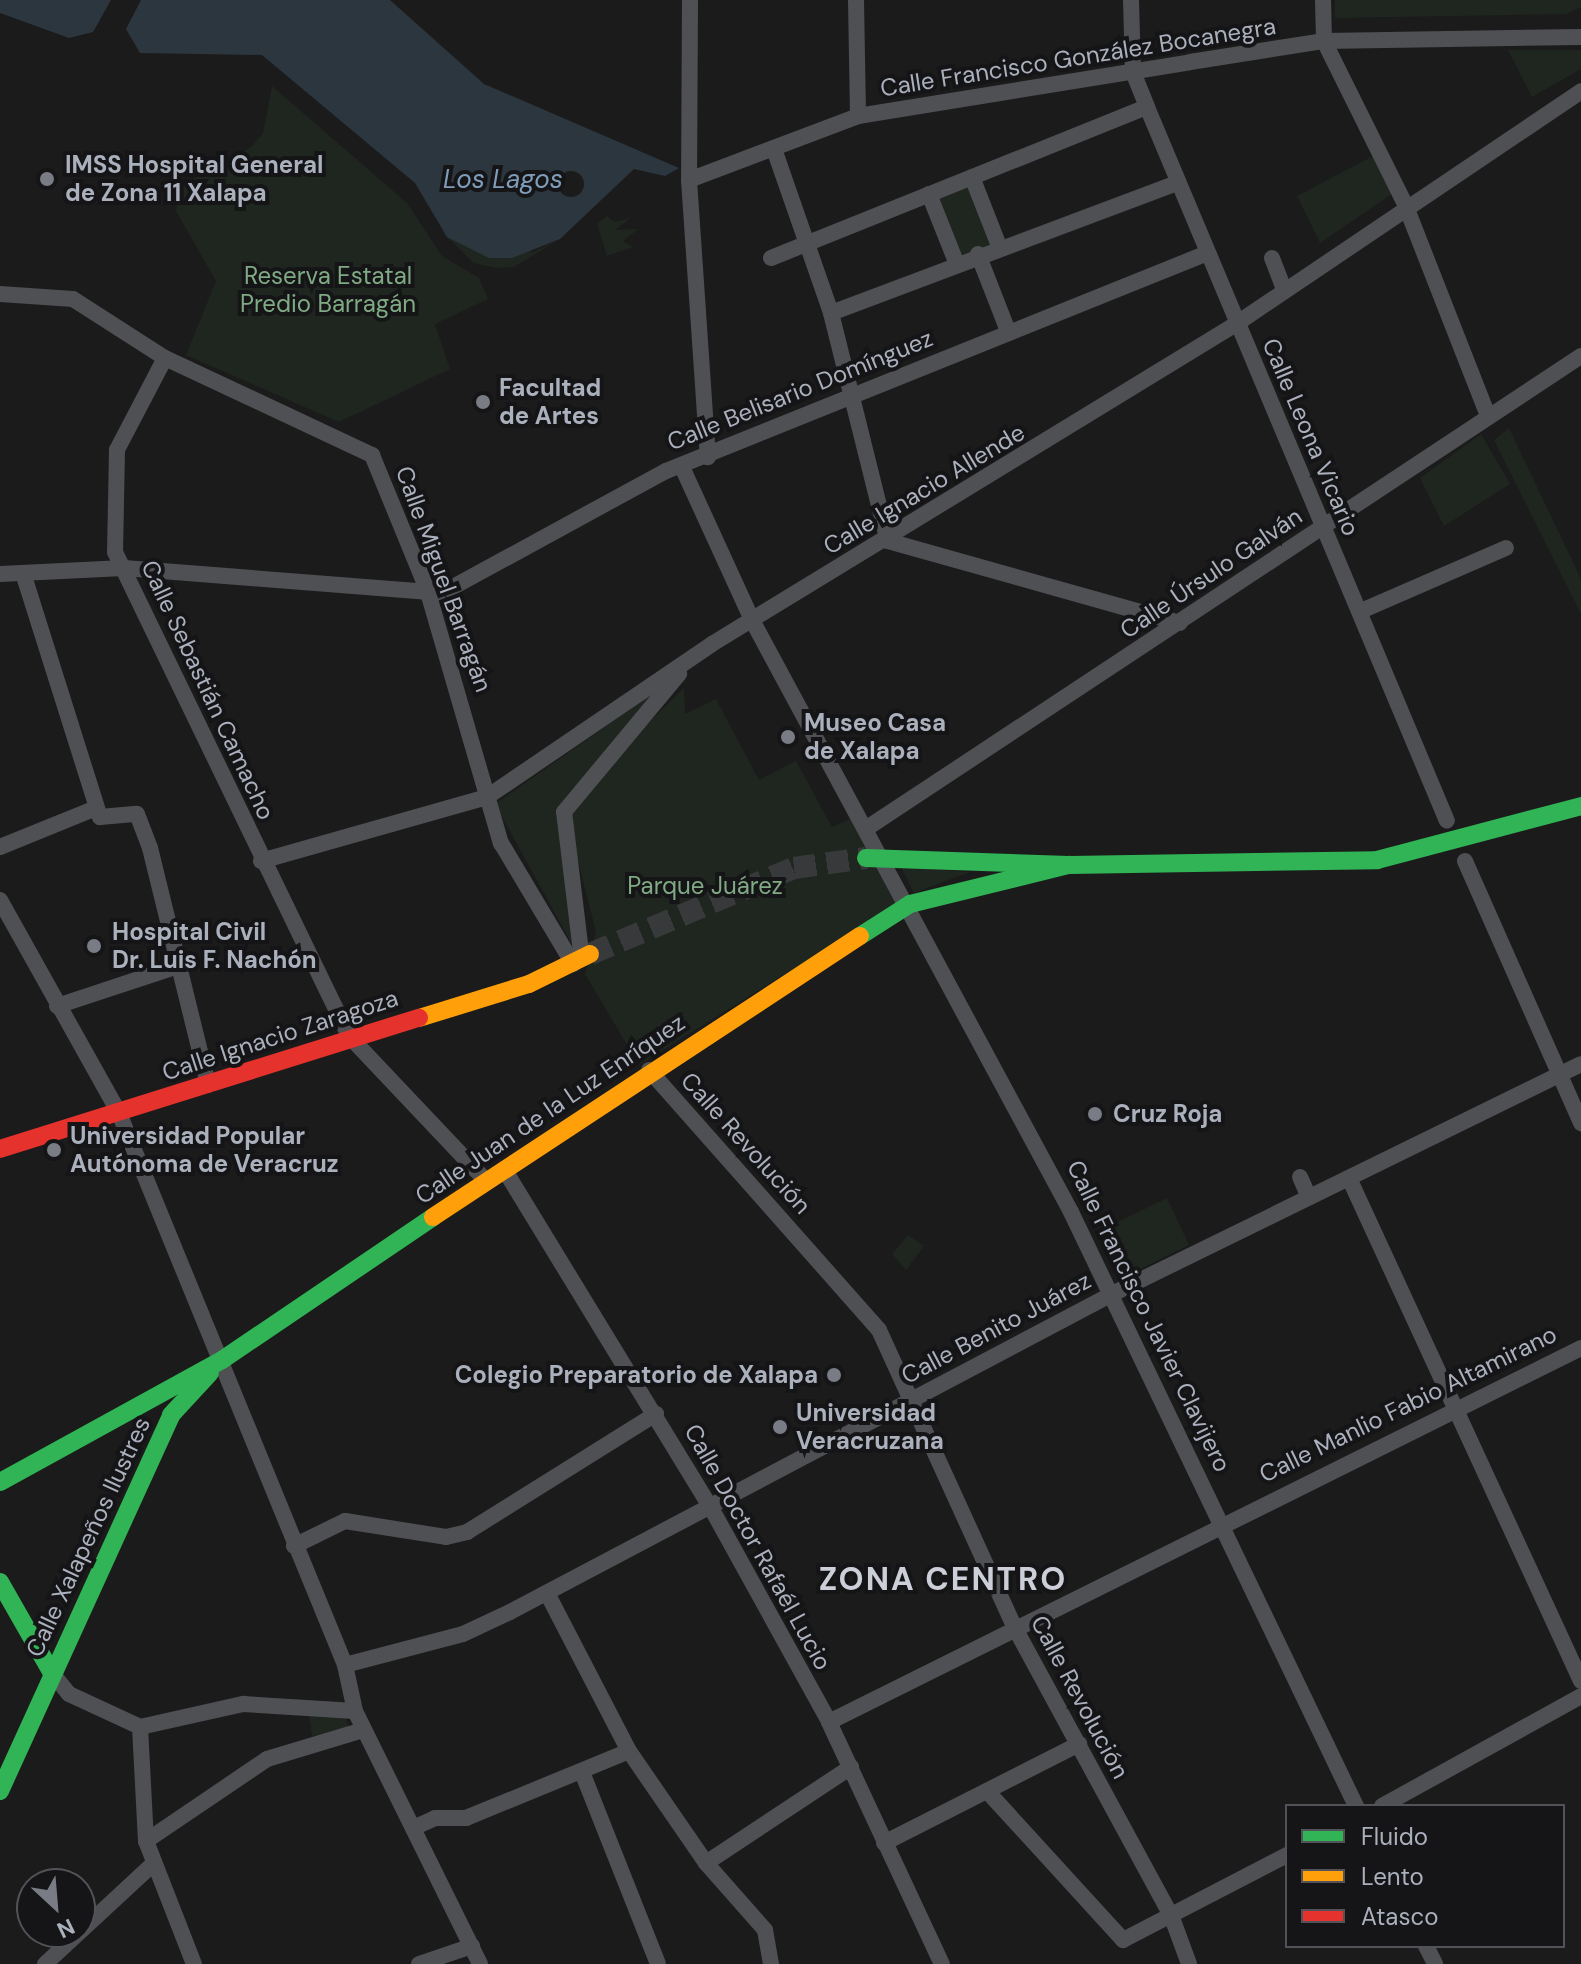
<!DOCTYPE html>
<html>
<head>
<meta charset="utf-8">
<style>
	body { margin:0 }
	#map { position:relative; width:1581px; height:1964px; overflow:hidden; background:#1b1b1b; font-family:"DM Sans",sans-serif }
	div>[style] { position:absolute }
	.green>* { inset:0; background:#1e261f }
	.water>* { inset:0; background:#2c363e }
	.pier>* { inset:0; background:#1b1b1b }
	.round { border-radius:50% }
	.secondary-tunnel>* { height:22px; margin-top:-11px; transform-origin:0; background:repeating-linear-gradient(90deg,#38393b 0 22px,transparent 0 33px) }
	.street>* { height:16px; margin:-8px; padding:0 8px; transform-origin:8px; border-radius:8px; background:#4f5054 }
	.fast>* { height:18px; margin:-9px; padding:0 9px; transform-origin:9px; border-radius:9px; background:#30b455 }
	.slow>* { height:18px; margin:-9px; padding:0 9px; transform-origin:9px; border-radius:9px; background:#ff9f0a }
	.jam>* { height:18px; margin:-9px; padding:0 9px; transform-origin:9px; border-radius:9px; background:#e5322d }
	.dots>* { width:22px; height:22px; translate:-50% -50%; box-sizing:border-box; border:4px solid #151517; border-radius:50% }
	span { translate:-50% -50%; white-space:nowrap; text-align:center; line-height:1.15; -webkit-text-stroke:8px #151517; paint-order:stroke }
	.street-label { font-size:24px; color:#abb0bd }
	.poi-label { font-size:24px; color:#abb0bd; font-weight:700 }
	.left { translate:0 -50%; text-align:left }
	.right { translate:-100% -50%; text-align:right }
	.park-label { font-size:24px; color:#80aa84 }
	.water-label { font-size:26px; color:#7f9dbb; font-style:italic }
	.district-label { font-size:32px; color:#cccfd8; font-weight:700; letter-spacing:2px }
	.legend { position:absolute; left:1285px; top:1804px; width:280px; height:144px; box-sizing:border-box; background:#151517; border:2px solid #515359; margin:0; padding:10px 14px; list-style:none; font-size:24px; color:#abb0bd }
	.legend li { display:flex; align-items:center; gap:16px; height:40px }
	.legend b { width:40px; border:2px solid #515359 }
	.north { position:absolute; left:16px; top:1868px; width:80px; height:80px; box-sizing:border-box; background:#151517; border:2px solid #515359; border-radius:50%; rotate:154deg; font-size:22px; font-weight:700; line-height:32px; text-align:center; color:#abb0bd }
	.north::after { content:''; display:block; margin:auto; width:28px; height:36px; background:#797c84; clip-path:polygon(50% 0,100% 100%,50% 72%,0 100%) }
</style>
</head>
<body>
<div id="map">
	<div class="green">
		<div style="clip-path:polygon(1335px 0,1581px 0,1581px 7px,1566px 14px,1335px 18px)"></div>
		<div style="clip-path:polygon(1508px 50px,1581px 50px,1581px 69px,1532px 97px)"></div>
		<div style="clip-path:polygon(272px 86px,407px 203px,442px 256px,479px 278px,488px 299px,435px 324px,450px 369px,339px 422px,186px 355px,216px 281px,176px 211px,180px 187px,251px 147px,263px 133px)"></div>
		<div style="clip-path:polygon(1373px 156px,1392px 194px,1320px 243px,1297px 196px)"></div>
		<div style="clip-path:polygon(971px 179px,996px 244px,957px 260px,932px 195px)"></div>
		<div style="clip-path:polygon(607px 216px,614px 222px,630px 218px,615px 230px,638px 229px,623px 241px,633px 247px,607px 256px,597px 224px)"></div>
		<div style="clip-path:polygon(443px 233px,533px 252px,560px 239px,514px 267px,496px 268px,474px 263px)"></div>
		<div style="clip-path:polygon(1509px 428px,1581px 579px,1581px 614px,1494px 440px)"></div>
		<div style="clip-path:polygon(1481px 434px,1510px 484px,1444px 526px,1420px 478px)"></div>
		<div style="clip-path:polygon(671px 681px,565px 805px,574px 948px,495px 804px)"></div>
		<div style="clip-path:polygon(684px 688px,685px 714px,716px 699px,759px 780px,796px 761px,832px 827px,850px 819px,897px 904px,639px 1065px,585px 974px,596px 932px,568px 822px,578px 792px)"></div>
		<div style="clip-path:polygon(901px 867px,970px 872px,914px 893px)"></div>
		<div style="clip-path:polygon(1167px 1198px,1189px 1245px,1120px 1279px,1097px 1232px)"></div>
		<div style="clip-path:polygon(908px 1235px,924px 1246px,906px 1270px,892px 1254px)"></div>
		<div style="clip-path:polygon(309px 1715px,345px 1717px,350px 1730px,312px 1736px)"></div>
	</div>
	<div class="water">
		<div style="clip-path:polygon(0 0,111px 0,93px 32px,69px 38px,0 13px)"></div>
		<div style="clip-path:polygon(141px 0,390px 0,484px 84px,679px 168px,665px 176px,634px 169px,560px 239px,512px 258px,489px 258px,447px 237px,415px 183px,262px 55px,140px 53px,126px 29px)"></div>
	</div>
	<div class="pier">
		<div class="round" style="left:558px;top:171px;width:26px;height:26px"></div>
	</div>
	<div class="secondary-tunnel">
		<div style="left:590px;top:954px;width:221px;rotate:-22.9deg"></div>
		<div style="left:794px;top:868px;width:73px;rotate:-7.9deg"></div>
	</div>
	<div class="street">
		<div style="left:690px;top:0;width:180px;rotate:90.3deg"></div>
		<div style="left:689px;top:180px;width:278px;rotate:86.1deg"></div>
		<div style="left:856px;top:0;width:116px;rotate:89deg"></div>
		<div style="left:1131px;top:0;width:72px;rotate:88.4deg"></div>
		<div style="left:1133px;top:72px;width:38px;rotate:68deg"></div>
		<div style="left:1147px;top:107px;width:774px;rotate:67.21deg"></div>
		<div style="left:1323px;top:0;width:41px;rotate:88.6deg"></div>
		<div style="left:1324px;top:41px;width:182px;rotate:63.6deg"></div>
		<div style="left:1405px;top:204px;width:228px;rotate:68.6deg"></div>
		<div style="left:774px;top:149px;width:174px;rotate:70.8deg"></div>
		<div style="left:831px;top:313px;width:235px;rotate:76deg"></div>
		<div style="left:888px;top:541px;width:303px;rotate:15.7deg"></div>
		<div style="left:972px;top:177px;width:74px;rotate:68.6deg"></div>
		<div style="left:689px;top:180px;width:181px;rotate:-20.7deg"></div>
		<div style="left:858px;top:116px;width:336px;rotate:-9.2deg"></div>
		<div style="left:1190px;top:62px;width:136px;rotate:-8.9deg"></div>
		<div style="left:1324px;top:41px;width:257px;rotate:-0.9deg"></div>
		<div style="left:929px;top:194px;width:73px;rotate:68.3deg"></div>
		<div style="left:978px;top:254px;width:83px;rotate:68.7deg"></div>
		<div style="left:771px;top:258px;width:405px;rotate:-21.9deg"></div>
		<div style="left:1272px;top:258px;width:34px;rotate:69deg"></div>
		<div style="left:0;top:294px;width:73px;rotate:3.9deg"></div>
		<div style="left:73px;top:299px;width:109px;rotate:32.7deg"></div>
		<div style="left:165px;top:358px;width:229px;rotate:25.1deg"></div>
		<div style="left:372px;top:455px;width:145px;rotate:67.7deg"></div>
		<div style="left:427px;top:589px;width:265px;rotate:73.8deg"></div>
		<div style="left:501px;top:843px;width:141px;rotate:59.2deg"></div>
		<div style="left:831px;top:313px;width:369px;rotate:-20.6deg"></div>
		<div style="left:165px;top:358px;width:104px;rotate:117.6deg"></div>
		<div style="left:117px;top:450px;width:102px;rotate:91.1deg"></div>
		<div style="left:115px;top:552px;width:538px;rotate:64.2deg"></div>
		<div style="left:349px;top:1036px;width:199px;rotate:46.6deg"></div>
		<div style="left:682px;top:467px;width:168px;rotate:65.4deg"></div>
		<div style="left:752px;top:620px;width:672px;rotate:61.68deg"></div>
		<div style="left:1071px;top:1212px;width:659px;rotate:64.37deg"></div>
		<div style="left:23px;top:573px;width:256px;rotate:72.5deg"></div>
		<div style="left:100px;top:817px;width:37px;rotate:-5deg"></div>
		<div style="left:137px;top:814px;width:36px;rotate:69deg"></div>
		<div style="left:150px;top:848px;width:244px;rotate:76.2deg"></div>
		<div style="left:0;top:574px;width:124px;rotate:-2.8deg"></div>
		<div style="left:124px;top:568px;width:319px;rotate:4.5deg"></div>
		<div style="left:442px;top:593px;width:255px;rotate:-28.6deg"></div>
		<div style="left:666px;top:471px;width:581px;rotate:-21.93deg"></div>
		<div style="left:1361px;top:611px;width:158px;rotate:-23.5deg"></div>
		<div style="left:867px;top:828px;width:856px;rotate:-33.47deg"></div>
		<div style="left:0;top:847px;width:104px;rotate:-22.1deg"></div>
		<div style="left:261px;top:861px;width:235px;rotate:-15.8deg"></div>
		<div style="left:487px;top:797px;width:272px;rotate:-34.2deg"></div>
		<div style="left:712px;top:644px;width:614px;rotate:-31.41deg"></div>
		<div style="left:1236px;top:324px;width:416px;rotate:-34deg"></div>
		<div style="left:1465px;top:861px;width:287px;rotate:66.1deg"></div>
		<div style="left:0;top:900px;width:244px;rotate:60.8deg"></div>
		<div style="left:119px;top:1113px;width:596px;rotate:67.73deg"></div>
		<div style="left:345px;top:1665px;width:47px;rotate:77.7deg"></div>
		<div style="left:355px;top:1711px;width:282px;rotate:63.7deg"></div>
		<div style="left:581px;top:952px;width:141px;rotate:-96.9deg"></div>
		<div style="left:564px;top:812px;width:180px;rotate:-50.2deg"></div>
		<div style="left:57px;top:1006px;width:124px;rotate:-18.3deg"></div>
		<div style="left:649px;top:1070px;width:347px;rotate:48.5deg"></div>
		<div style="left:879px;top:1330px;width:330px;rotate:65.5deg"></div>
		<div style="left:1016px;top:1630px;width:324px;rotate:61.5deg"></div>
		<div style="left:1171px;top:1915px;width:52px;rotate:69.8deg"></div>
		<div style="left:504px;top:1169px;width:395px;rotate:58.6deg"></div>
		<div style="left:710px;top:1506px;width:247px;rotate:61.1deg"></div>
		<div style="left:829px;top:1722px;width:267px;rotate:65deg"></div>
		<div style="left:1300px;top:1177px;width:22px;rotate:66deg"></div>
		<div style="left:1349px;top:1178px;width:554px;rotate:65.24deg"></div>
		<div style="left:294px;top:1546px;width:57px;rotate:-26.1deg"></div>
		<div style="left:345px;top:1521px;width:102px;rotate:9deg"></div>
		<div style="left:446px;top:1537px;width:22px;rotate:-13deg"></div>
		<div style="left:467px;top:1532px;width:223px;rotate:-32deg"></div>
		<div style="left:547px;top:1593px;width:178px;rotate:62.6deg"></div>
		<div style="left:629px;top:1751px;width:136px;rotate:55.5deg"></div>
		<div style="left:706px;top:1863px;width:89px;rotate:48.6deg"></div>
		<div style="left:765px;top:1930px;width:35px;rotate:80deg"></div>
		<div style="left:345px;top:1665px;width:122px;rotate:-14.7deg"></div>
		<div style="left:463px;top:1634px;width:52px;rotate:-25.1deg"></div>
		<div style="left:510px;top:1612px;width:681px;rotate:-27.84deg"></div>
		<div style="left:1112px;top:1294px;width:522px;rotate:-26.12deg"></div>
		<div style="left:52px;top:1673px;width:27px;rotate:51deg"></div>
		<div style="left:69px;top:1694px;width:78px;rotate:24.9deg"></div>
		<div style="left:829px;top:1722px;width:840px;rotate:-26.44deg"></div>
		<div style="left:140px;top:1727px;width:114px;rotate:87deg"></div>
		<div style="left:146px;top:1841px;width:132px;rotate:68.7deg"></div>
		<div style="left:140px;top:1727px;width:106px;rotate:-12.6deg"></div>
		<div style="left:243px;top:1704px;width:112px;rotate:3.6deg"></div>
		<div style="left:582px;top:1772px;width:206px;rotate:68.4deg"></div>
		<div style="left:987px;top:1791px;width:202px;rotate:47.6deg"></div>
		<div style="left:1123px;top:1940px;width:185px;rotate:-27.4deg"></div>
		<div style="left:1382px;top:1806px;width:227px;rotate:-28.9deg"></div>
		<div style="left:413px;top:1828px;width:24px;rotate:-24deg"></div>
		<div style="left:435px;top:1818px;width:31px"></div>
		<div style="left:466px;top:1818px;width:176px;rotate:-22.3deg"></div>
		<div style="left:146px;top:1841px;width:146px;rotate:-34.1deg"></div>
		<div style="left:267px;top:1759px;width:100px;rotate:-16.8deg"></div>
		<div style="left:884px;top:1843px;width:219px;rotate:-26.9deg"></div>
		<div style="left:706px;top:1863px;width:174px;rotate:-33.5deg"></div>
		<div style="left:1426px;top:1946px;width:20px;rotate:63deg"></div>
		<div style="left:45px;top:1964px;width:147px;rotate:-42.8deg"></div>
		<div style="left:419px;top:1964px;width:56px;rotate:-18.8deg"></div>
	</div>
	<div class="fast">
		<div style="left:866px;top:858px;width:203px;rotate:2deg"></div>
		<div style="left:1069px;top:865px;width:308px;rotate:-0.9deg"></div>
		<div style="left:1377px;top:860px;width:211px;rotate:-14.8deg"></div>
		<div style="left:860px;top:936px;width:59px;rotate:-32.6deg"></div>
		<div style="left:910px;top:904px;width:164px;rotate:-13.8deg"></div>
		<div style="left:0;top:1482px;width:253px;rotate:-28.8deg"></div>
		<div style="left:222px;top:1360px;width:255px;rotate:-34.1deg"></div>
		<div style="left:0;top:1582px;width:105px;rotate:60.3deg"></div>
		<div style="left:0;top:1791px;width:413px;rotate:-65.5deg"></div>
		<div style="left:171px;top:1415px;width:57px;rotate:-47.1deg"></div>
	</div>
	<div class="slow">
		<div style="left:419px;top:1018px;width:115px;rotate:-17.2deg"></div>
		<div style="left:529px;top:984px;width:68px;rotate:-26.2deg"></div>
		<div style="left:433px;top:1217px;width:511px;rotate:-33.35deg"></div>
	</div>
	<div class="jam">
		<div style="left:0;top:1149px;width:439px;rotate:-17.4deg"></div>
	</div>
	<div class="dots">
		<div style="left:47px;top:179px;background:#797c84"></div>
		<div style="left:483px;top:402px;background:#797c84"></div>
		<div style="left:788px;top:737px;background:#797c84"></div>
		<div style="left:94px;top:946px;background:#797c84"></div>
		<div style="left:1095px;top:1114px;background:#797c84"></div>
		<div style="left:54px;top:1150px;background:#797c84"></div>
		<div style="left:834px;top:1375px;background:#797c84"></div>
		<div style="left:780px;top:1427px;background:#797c84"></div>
	</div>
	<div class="street-label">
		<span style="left:1078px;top:57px;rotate:-9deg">Calle Francisco González Bocanegra</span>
		<span style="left:800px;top:390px;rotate:-22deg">Calle Belisario Domínguez</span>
		<span style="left:1311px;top:437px;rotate:67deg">Calle Leona Vicario</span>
		<span style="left:924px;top:489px;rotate:-31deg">Calle Ignacio Allende</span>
		<span style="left:1211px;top:573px;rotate:-34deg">Calle Úrsulo Galván</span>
		<span style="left:444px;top:579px;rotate:70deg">Calle Miguel Barragán</span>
		<span style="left:208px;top:690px;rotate:65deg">Calle Sebastián Camacho</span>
		<span style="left:280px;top:1035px;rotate:-18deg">Calle Ignacio Zaragoza</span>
		<span style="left:550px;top:1109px;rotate:-34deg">Calle Juan de la Luz Enríquez</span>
		<span style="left:746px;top:1143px;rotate:48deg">Calle Revolución</span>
		<span style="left:1149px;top:1316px;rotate:64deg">Calle Francisco Javier Clavijero</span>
		<span style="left:996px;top:1328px;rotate:-28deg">Calle Benito Juárez</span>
		<span style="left:1408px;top:1404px;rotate:-26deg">Calle Manlio Fabio Altamirano</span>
		<span style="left:88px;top:1537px;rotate:-65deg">Calle Xalapeños Ilustres</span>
		<span style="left:758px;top:1547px;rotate:61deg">Calle Doctor Rafaél Lucio</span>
		<span style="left:1080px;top:1697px;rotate:62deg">Calle Revolución</span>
	</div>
	<div class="poi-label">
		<span class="left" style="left:65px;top:179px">IMSS Hospital General<br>de Zona 11 Xalapa</span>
		<span class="left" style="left:499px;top:402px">Facultad<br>de Artes</span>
		<span class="left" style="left:804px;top:737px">Museo Casa<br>de Xalapa</span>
		<span class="left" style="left:112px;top:946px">Hospital Civil<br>Dr. Luis F. Nachón</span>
		<span class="left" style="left:1113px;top:1114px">Cruz Roja</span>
		<span class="left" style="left:70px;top:1150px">Universidad Popular<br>Autónoma de Veracruz</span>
		<span class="right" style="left:818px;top:1375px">Colegio Preparatorio de Xalapa</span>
		<span class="left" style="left:796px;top:1427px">Universidad<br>Veracruzana</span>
	</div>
	<div class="park-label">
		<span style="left:328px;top:290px">Reserva Estatal<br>Predio Barragán</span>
		<span style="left:705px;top:886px">Parque Juárez</span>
	</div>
	<div class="water-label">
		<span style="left:503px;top:180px">Los Lagos</span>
	</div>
	<div class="district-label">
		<span style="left:943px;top:1579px">ZONA CENTRO</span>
	</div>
	<ul class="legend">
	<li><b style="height:10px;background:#30b455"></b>Fluido</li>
	<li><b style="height:10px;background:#ff9f0a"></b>Lento</li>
	<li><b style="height:10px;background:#e5322d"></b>Atasco</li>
	</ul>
	<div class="north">N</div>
</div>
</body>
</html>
